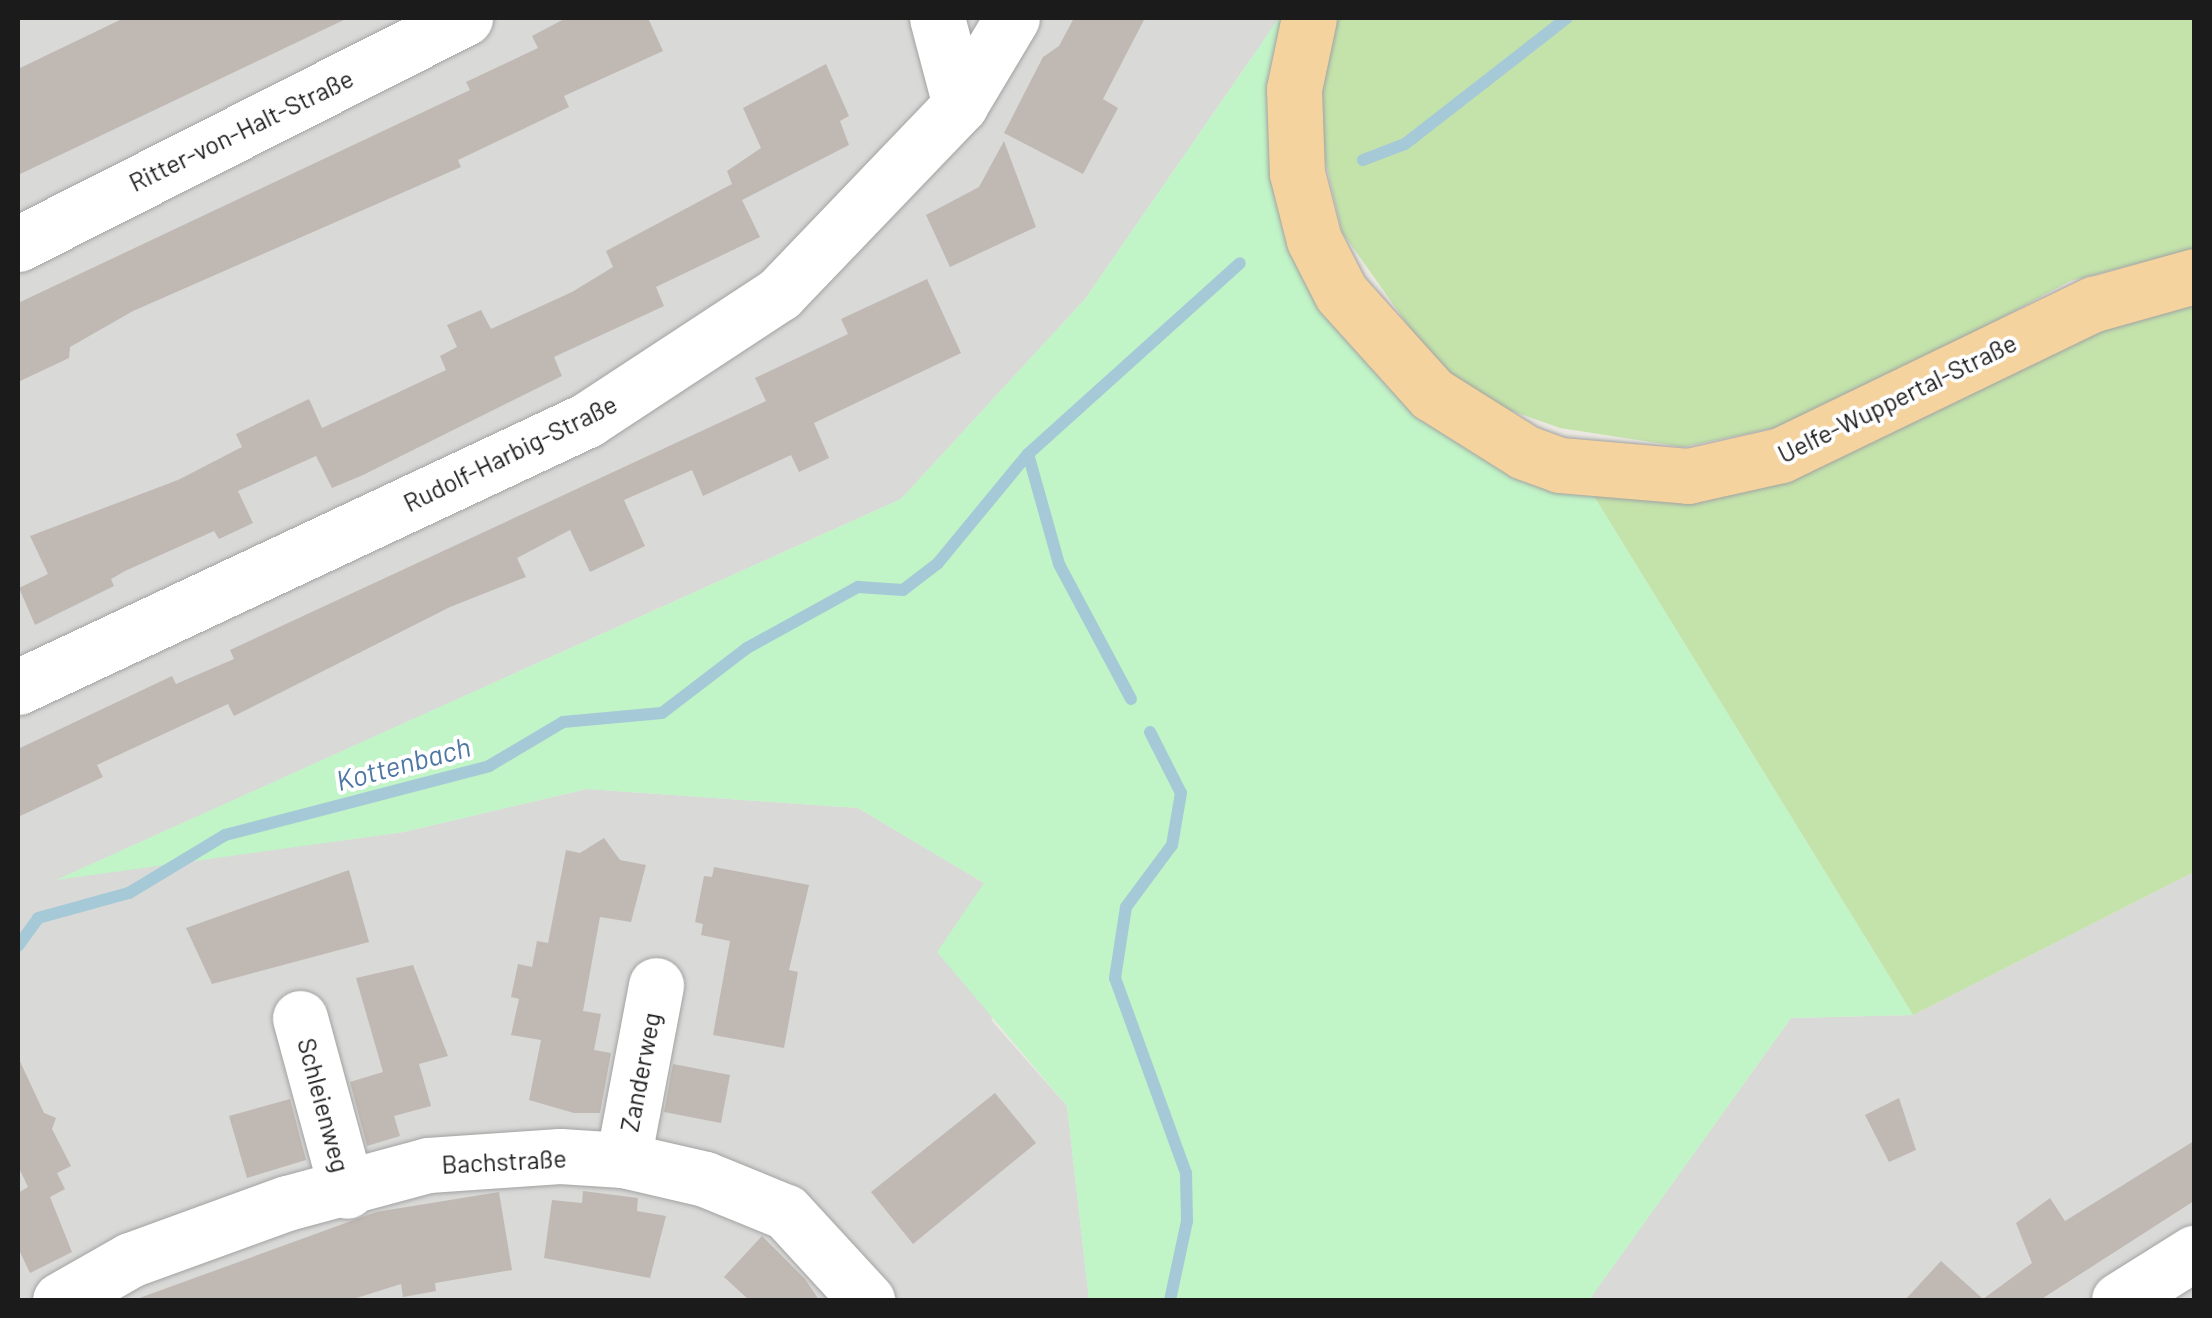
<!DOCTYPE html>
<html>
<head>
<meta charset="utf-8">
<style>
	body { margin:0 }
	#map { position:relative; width:2212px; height:1318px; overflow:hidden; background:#ece9e2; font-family:Barlow,sans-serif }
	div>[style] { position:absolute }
	.residential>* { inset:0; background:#d9d9d8 }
	.grass>* { inset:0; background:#c4e3ab }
	.park>* { inset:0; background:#c1f4c7 }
	.stream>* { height:12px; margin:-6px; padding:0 6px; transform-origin:6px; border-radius:6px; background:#a5c9d7 }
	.building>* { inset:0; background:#c0b8b2 }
	.roads { filter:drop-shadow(0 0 2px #a2a2a2) drop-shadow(0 0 2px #a2a2a2) }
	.minor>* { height:55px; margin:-27.5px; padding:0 27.5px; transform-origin:27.5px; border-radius:27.5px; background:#fff }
	.major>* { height:55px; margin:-27.5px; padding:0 27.5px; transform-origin:27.5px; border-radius:27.5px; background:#f4d39f }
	span { translate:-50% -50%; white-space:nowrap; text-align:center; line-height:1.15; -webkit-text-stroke:8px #fff; paint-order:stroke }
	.street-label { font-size:25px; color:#1b1b1b }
	.water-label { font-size:28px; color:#5076a3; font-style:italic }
	.frame { position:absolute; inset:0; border:20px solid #1b1b1b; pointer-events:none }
</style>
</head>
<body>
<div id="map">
	<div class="residential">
		<div style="clip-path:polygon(18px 18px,1279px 18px,1085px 299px,901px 499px,61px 878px,404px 832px,587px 789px,858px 808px,984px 883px,992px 1021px,1067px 1106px,1089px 1300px,18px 1300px)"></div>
		<div style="clip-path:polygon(2194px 872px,2194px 1300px,1589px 1300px,1791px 1018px,1913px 1015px)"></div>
	</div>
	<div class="grass">
		<div style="clip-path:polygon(1330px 18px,2194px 18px,2194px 249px,2070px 281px,1901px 372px,1774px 428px,1683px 447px,1560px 428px,1489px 403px,1432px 359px,1342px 232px,1317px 125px)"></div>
		<div style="clip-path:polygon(2194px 292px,2194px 872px,1913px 1015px,1587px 485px,1920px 402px)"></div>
	</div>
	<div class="park">
		<div style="clip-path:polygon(1279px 18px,1332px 299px,1587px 485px,1913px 1015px,1791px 1018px,1589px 1300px,1089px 1300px,1067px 1106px,937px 952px,984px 883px,858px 808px,587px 789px,404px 832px,56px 880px,901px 499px,1085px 299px)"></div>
	</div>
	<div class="stream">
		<div style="left:1363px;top:160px;width:45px;rotate:-20.9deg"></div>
		<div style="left:1405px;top:144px;width:205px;rotate:-37.9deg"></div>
		<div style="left:1131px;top:699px;width:153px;rotate:-118.1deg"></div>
		<div style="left:1059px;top:564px;width:114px;rotate:-105.7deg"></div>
		<div style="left:1028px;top:454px;width:285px;rotate:-42deg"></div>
		<div style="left:1150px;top:732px;width:68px;rotate:63.1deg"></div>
		<div style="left:1181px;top:793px;width:53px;rotate:99.8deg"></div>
		<div style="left:1172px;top:845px;width:77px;rotate:126.6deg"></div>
		<div style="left:1126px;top:907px;width:72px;rotate:98.8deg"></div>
		<div style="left:1115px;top:978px;width:208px;rotate:70deg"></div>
		<div style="left:1186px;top:1173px;width:48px;rotate:88.8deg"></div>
		<div style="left:1187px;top:1221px;width:81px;rotate:102.1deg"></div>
		<div style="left:18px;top:946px;width:34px;rotate:-54deg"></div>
		<div style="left:38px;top:918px;width:94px;rotate:-15.4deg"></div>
		<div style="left:129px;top:893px;width:112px;rotate:-31.1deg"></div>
		<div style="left:225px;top:835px;width:273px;rotate:-14.6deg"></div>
		<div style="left:489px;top:766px;width:86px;rotate:-30.7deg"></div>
		<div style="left:563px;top:722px;width:99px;rotate:-5.2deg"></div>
		<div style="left:662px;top:713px;width:107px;rotate:-37.4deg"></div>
		<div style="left:747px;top:648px;width:127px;rotate:-28.8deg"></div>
		<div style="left:858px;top:587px;width:45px;rotate:3.8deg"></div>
		<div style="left:903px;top:590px;width:44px;rotate:-37.6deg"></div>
		<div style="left:938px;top:563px;width:141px;rotate:-50.5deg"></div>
	</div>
	<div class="building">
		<div style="clip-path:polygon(124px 18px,348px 18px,18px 175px,18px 69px)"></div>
		<div style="clip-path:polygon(566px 18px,648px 18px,663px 51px,564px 96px,569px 107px,458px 160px,461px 167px,133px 311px,70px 347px,69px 358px,18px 382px,18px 303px,470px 90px,466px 82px,538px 48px,532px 36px)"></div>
		<div style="clip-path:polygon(1074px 18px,1145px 18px,1103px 99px,1118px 108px,1083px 174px,1004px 133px,1043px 57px,1059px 46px)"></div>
		<div style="clip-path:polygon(826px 64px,849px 116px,840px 121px,849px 145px,742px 200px,760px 237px,656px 287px,664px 306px,554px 357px,562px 376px,363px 475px,332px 488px,316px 456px,238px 491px,253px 523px,219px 539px,214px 531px,125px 571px,111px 579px,114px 586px,35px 625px,19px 588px,48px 574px,30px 536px,178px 480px,242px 447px,236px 434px,309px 399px,322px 428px,446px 370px,440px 356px,457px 347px,447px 325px,481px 310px,491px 329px,572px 292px,613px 267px,606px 251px,732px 184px,727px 171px,761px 148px,743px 108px)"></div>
		<div style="clip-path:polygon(1004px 141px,1036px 227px,950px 267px,926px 215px,979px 187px)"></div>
		<div style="clip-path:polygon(927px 279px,961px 353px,814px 423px,829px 458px,799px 472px,791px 455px,703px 496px,692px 470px,624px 500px,645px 546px,590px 572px,570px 530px,517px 558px,526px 577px,450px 607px,234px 716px,228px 704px,97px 765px,103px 777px,18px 817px,18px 749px,172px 676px,176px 684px,234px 659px,230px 650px,766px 401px,755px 378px,848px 334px,841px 319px)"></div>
		<div style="clip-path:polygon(604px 838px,620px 860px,646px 865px,631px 922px,600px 917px,583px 1011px,601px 1014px,594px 1050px,611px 1053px,600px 1113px,574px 1113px,529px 1100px,541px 1040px,511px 1035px,519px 999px,511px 997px,518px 964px,532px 967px,537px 941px,548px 943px,566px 850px,580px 853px)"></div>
		<div style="clip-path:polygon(714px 867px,809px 885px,789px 970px,798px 972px,784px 1048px,713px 1035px,730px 941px,701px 935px,703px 924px,695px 922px,704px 876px,712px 877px)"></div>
		<div style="clip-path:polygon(349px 870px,369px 942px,212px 984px,186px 928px)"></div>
		<div style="clip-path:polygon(413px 965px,448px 1056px,419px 1064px,431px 1106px,394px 1116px,400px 1136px,367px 1146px,350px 1082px,383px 1072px,356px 978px)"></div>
		<div style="clip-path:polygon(18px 1057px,44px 1113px,56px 1118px,52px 1129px,71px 1166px,57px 1173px,65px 1189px,50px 1197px,72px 1252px,30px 1273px,18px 1248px,18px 1193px,28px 1187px,18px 1166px)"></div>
		<div style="clip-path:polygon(673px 1064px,730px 1075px,721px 1123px,664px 1112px)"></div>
		<div style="clip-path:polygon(995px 1093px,1036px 1143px,913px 1244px,871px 1192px)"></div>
		<div style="clip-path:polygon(1899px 1098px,1916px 1150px,1889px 1162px,1865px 1115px)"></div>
		<div style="clip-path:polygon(290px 1099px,306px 1160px,247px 1178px,229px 1116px)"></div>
		<div style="clip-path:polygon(2194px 1141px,2194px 1201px,2040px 1300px,1905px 1300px,1941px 1261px,1983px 1299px,2032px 1263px,2016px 1223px,2050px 1198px,2065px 1221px)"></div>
		<div style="clip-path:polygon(583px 1191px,638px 1198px,637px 1211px,666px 1216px,650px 1278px,544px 1258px,552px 1200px,582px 1203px)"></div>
		<div style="clip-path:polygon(499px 1192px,512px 1270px,435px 1283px,436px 1291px,403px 1297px,401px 1284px,350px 1300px,134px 1300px,376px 1212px)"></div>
		<div style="clip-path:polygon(762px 1236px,805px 1279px,819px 1300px,749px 1300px,724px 1277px)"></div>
	</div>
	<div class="roads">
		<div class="minor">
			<div style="left:960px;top:105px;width:101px;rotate:-59.1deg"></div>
			<div style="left:18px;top:244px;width:501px;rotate:-26.82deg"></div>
			<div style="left:18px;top:687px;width:629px;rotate:-25.14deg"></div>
			<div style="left:587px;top:420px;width:230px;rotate:-33.3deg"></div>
			<div style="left:779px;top:294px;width:262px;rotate:-46.2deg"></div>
			<div style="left:960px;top:105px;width:90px;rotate:-104.8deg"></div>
			<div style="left:300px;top:1018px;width:179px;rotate:74.8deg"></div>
			<div style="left:623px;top:1160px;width:178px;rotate:-79.3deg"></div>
			<div style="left:60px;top:1300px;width:81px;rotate:-29.7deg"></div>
			<div style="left:130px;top:1260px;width:167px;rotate:-20deg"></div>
			<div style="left:287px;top:1203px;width:146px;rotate:-15.1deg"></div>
			<div style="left:428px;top:1165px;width:132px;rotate:-3.9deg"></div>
			<div style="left:560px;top:1156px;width:63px;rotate:3.6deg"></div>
			<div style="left:623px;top:1160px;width:84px;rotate:13deg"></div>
			<div style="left:705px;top:1179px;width:87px;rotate:22.2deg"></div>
			<div style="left:786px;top:1212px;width:120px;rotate:47.4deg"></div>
			<div style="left:2119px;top:1300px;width:89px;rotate:-32.1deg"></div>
		</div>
		<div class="major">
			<div style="left:1309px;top:18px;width:73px;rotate:101.9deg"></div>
			<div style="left:1294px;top:89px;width:84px;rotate:88deg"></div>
			<div style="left:1297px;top:173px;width:69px;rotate:75.8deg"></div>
			<div style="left:1314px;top:240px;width:59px;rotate:63deg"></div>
			<div style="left:1341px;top:293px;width:136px;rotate:48deg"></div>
			<div style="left:1432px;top:394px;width:109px;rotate:32.2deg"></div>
			<div style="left:1524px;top:452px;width:38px;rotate:20deg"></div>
			<div style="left:1560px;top:465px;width:128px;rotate:4.9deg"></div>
			<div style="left:1688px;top:476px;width:95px;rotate:-12.7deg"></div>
			<div style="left:1781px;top:455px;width:348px;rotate:-25.8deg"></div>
			<div style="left:2094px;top:304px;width:104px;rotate:-15.6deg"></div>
		</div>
	</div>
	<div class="street-label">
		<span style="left:241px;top:130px;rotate:-26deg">Ritter-von-Halt-Straße</span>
		<span style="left:1897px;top:398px;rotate:-26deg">Uelfe-Wuppertal-Straße</span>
		<span style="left:510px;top:453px;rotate:-26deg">Rudolf-Harbig-Straße</span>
		<span style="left:640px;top:1072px;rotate:-79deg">Zanderweg</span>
		<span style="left:324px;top:1105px;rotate:75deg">Schleienweg</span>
		<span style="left:504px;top:1161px;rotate:-3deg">Bachstraße</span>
	</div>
	<div class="water-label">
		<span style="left:403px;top:763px;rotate:-15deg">Kottenbach</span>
	</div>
	<div class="frame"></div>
</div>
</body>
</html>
